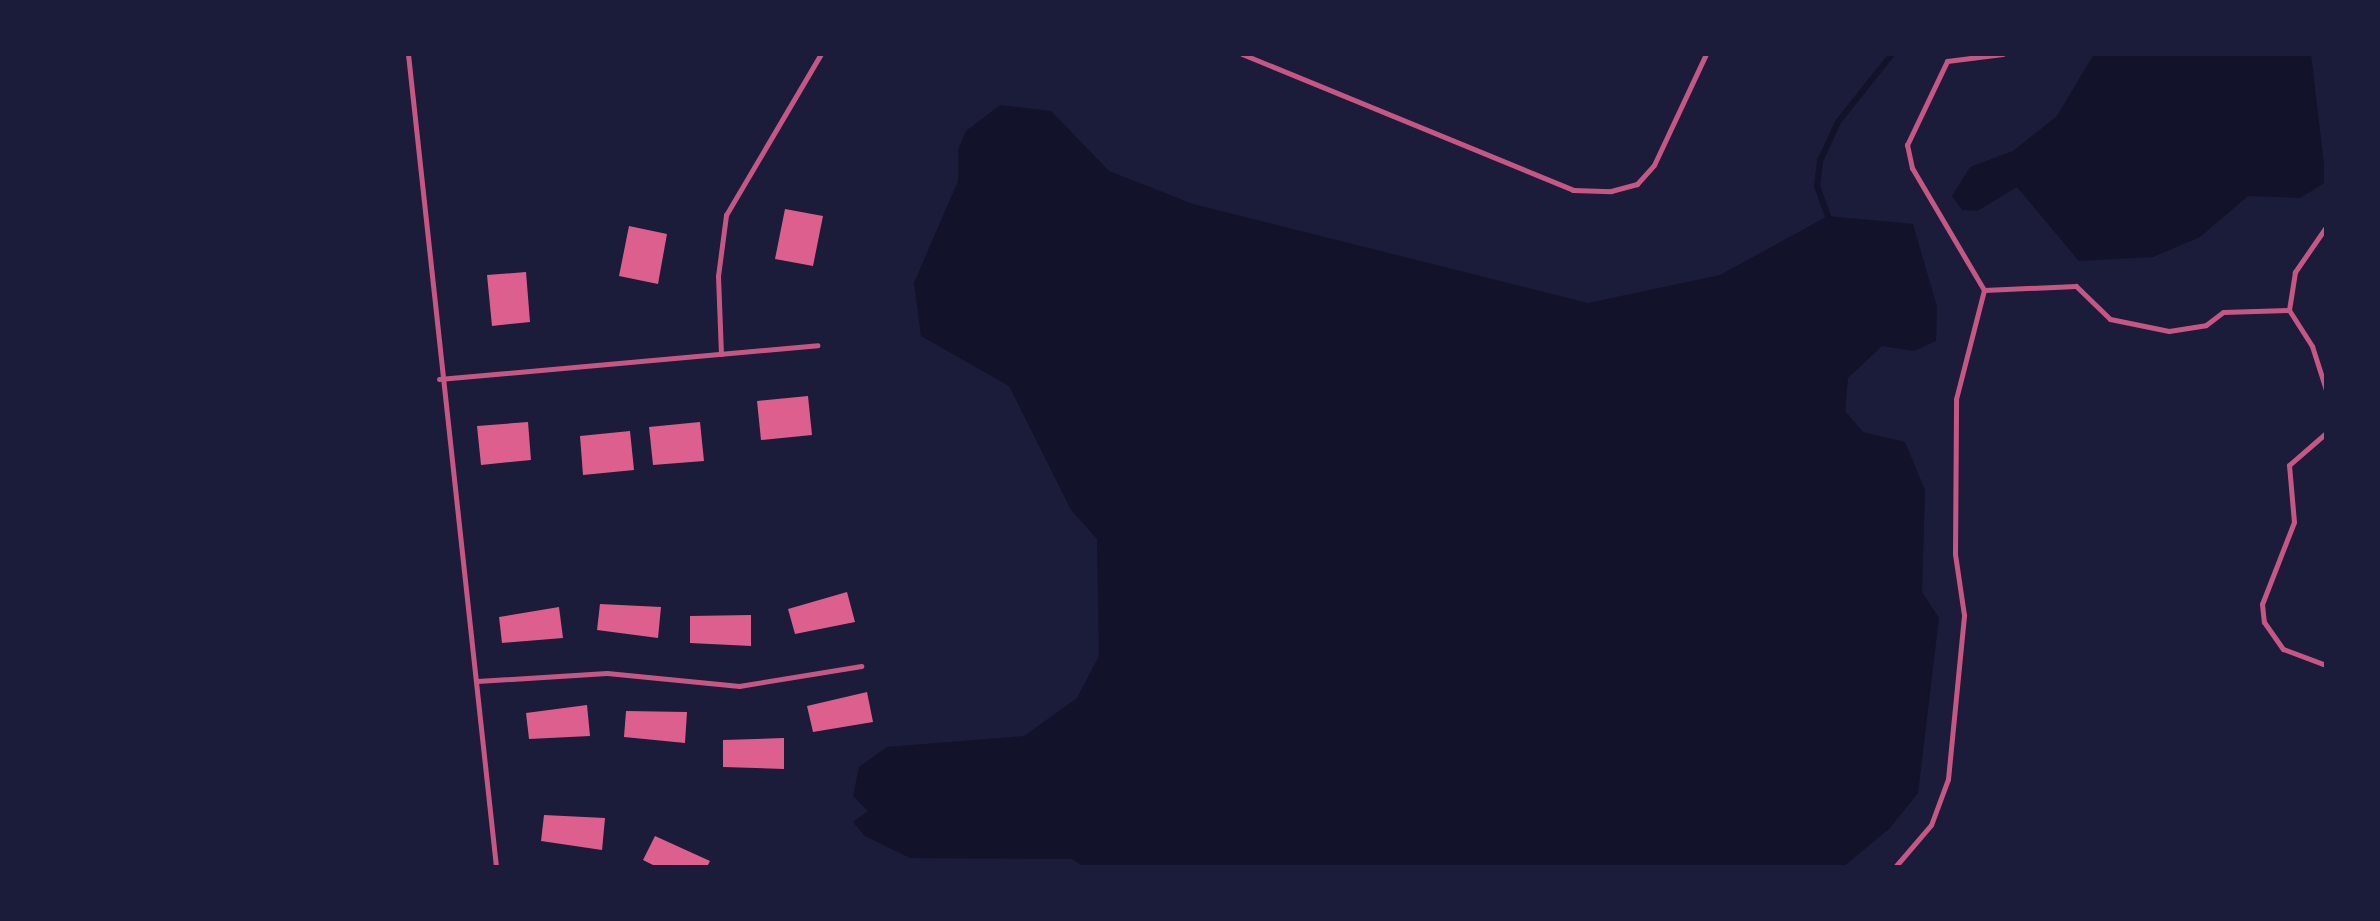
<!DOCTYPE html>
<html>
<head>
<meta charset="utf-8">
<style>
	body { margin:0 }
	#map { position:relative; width:2380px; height:921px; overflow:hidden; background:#1b1b3a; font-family:"Fira Sans",sans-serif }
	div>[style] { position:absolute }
	.water>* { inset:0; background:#12122b }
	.stream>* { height:6px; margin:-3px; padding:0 3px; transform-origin:3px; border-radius:3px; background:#12122b }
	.building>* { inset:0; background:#dd5f8e }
	.service>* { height:5px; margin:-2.5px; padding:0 2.5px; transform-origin:2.5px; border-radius:2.5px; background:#c65784 }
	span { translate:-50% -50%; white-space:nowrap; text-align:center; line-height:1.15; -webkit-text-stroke:6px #1b1b3a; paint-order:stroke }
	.frame { position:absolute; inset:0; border:56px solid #1b1b3a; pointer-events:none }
</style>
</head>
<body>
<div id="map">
	<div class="water">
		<div style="clip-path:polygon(2094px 54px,2311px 54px,2326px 182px,2300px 198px,2248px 196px,2200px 237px,2153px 257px,2079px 261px,2017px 187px,1977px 211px,1962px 210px,1952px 196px,1970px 167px,2013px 151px,2057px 116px)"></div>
		<div style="clip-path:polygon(1000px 105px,1051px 111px,1109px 171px,1193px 204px,1588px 303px,1720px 275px,1828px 216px,1913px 224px,1937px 307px,1936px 341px,1914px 351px,1882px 346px,1848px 378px,1845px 411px,1863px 432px,1905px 442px,1925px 490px,1922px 592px,1939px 618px,1918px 793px,1890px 828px,1843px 867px,1084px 867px,1072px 859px,910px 858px,865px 836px,853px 822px,868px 811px,853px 796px,859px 767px,887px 747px,1024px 736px,1077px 698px,1099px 656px,1097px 539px,1071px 510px,1009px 386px,921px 336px,914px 283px,958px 181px,958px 150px,966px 131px)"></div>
	</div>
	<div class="stream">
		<div style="left:1828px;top:216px;width:32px;rotate:-110deg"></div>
		<div style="left:1817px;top:186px;width:25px;rotate:-83deg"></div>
		<div style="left:1820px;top:161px;width:43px;rotate:-65.2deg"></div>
		<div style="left:1838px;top:122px;width:87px;rotate:-51.5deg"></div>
	</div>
	<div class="building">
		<div style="clip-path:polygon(785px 209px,823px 216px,813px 266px,775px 259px)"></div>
		<div style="clip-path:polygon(629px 226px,667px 234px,658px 284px,619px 276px)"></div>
		<div style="clip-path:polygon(526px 272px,530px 322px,492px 326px,487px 275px)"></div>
		<div style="clip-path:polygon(808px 396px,812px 435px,761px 440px,757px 401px)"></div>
		<div style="clip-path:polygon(528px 422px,531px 460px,481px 465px,477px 426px)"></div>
		<div style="clip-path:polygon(700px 422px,704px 461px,653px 465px,649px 427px)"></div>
		<div style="clip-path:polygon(630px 431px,634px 470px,583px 475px,580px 436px)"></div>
		<div style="clip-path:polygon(847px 592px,855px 622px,795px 634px,788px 609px)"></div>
		<div style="clip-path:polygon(600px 604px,661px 607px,658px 638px,597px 630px)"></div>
		<div style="clip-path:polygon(559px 607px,563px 638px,502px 643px,499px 617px)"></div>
		<div style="clip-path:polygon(751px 615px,751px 646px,690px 643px,690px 616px)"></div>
		<div style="clip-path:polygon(867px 692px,873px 722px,813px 732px,807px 706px)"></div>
		<div style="clip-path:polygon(587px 705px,590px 736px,529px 739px,526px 713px)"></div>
		<div style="clip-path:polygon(626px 711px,687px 712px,685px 743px,624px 737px)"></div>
		<div style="clip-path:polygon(784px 738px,784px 769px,723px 767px,723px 740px)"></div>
		<div style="clip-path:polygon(544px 815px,605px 818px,602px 850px,541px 841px)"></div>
		<div style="clip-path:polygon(655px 836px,710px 861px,707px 867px,657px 867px,643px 860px)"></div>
	</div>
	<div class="service">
		<div style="left:408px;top:54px;width:818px;rotate:83.82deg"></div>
		<div style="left:1242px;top:54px;width:358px;rotate:22.3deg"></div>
		<div style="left:1573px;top:190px;width:38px;rotate:2deg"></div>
		<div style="left:1611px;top:191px;width:27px;rotate:-15deg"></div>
		<div style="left:1637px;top:184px;width:25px;rotate:-48deg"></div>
		<div style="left:1654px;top:165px;width:123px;rotate:-64.9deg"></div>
		<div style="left:2326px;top:227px;width:55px;rotate:124.6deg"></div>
		<div style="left:2295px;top:272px;width:38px;rotate:99deg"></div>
		<div style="left:2289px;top:310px;width:43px;rotate:57.4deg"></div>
		<div style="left:2312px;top:346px;width:46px;rotate:72.3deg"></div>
		<div style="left:1984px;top:290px;width:92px;rotate:-2.5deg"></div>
		<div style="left:2076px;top:286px;width:47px;rotate:44.1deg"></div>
		<div style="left:2110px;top:319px;width:60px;rotate:11.5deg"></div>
		<div style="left:2169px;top:331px;width:37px;rotate:-9deg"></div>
		<div style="left:2206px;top:325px;width:21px;rotate:-37deg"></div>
		<div style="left:2223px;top:312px;width:66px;rotate:-1.7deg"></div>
		<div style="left:1984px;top:290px;width:142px;rotate:-120.5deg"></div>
		<div style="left:1912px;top:168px;width:24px;rotate:-102deg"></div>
		<div style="left:1907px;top:145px;width:93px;rotate:-64.5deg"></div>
		<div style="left:1947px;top:61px;width:56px;rotate:-7.1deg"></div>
		<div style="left:721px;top:354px;width:78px;rotate:-92.2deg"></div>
		<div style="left:718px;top:276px;width:62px;rotate:-82.5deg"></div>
		<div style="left:726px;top:215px;width:187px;rotate:-59.5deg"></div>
		<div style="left:439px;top:379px;width:380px;rotate:-5.1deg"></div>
		<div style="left:2326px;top:433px;width:49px;rotate:139.1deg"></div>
		<div style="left:2289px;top:465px;width:57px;rotate:85deg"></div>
		<div style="left:2294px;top:522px;width:88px;rotate:111.3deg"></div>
		<div style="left:2262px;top:604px;width:18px;rotate:84deg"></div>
		<div style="left:2264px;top:622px;width:33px;rotate:55deg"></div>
		<div style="left:2283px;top:649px;width:46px;rotate:20.4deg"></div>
		<div style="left:477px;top:681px;width:130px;rotate:-3.5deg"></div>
		<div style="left:607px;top:673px;width:133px;rotate:5.6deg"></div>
		<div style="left:739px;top:686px;width:124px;rotate:-9.3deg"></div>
		<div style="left:1895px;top:867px;width:55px;rotate:-49.4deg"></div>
		<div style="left:1931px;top:825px;width:49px;rotate:-69.7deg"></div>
		<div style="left:1948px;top:779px;width:165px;rotate:-84.4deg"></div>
		<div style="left:1964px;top:615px;width:62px;rotate:-98.4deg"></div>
		<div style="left:1955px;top:554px;width:155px;rotate:-89.6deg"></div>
		<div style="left:1956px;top:399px;width:113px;rotate:-75.6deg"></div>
	</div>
	<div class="frame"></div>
</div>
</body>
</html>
